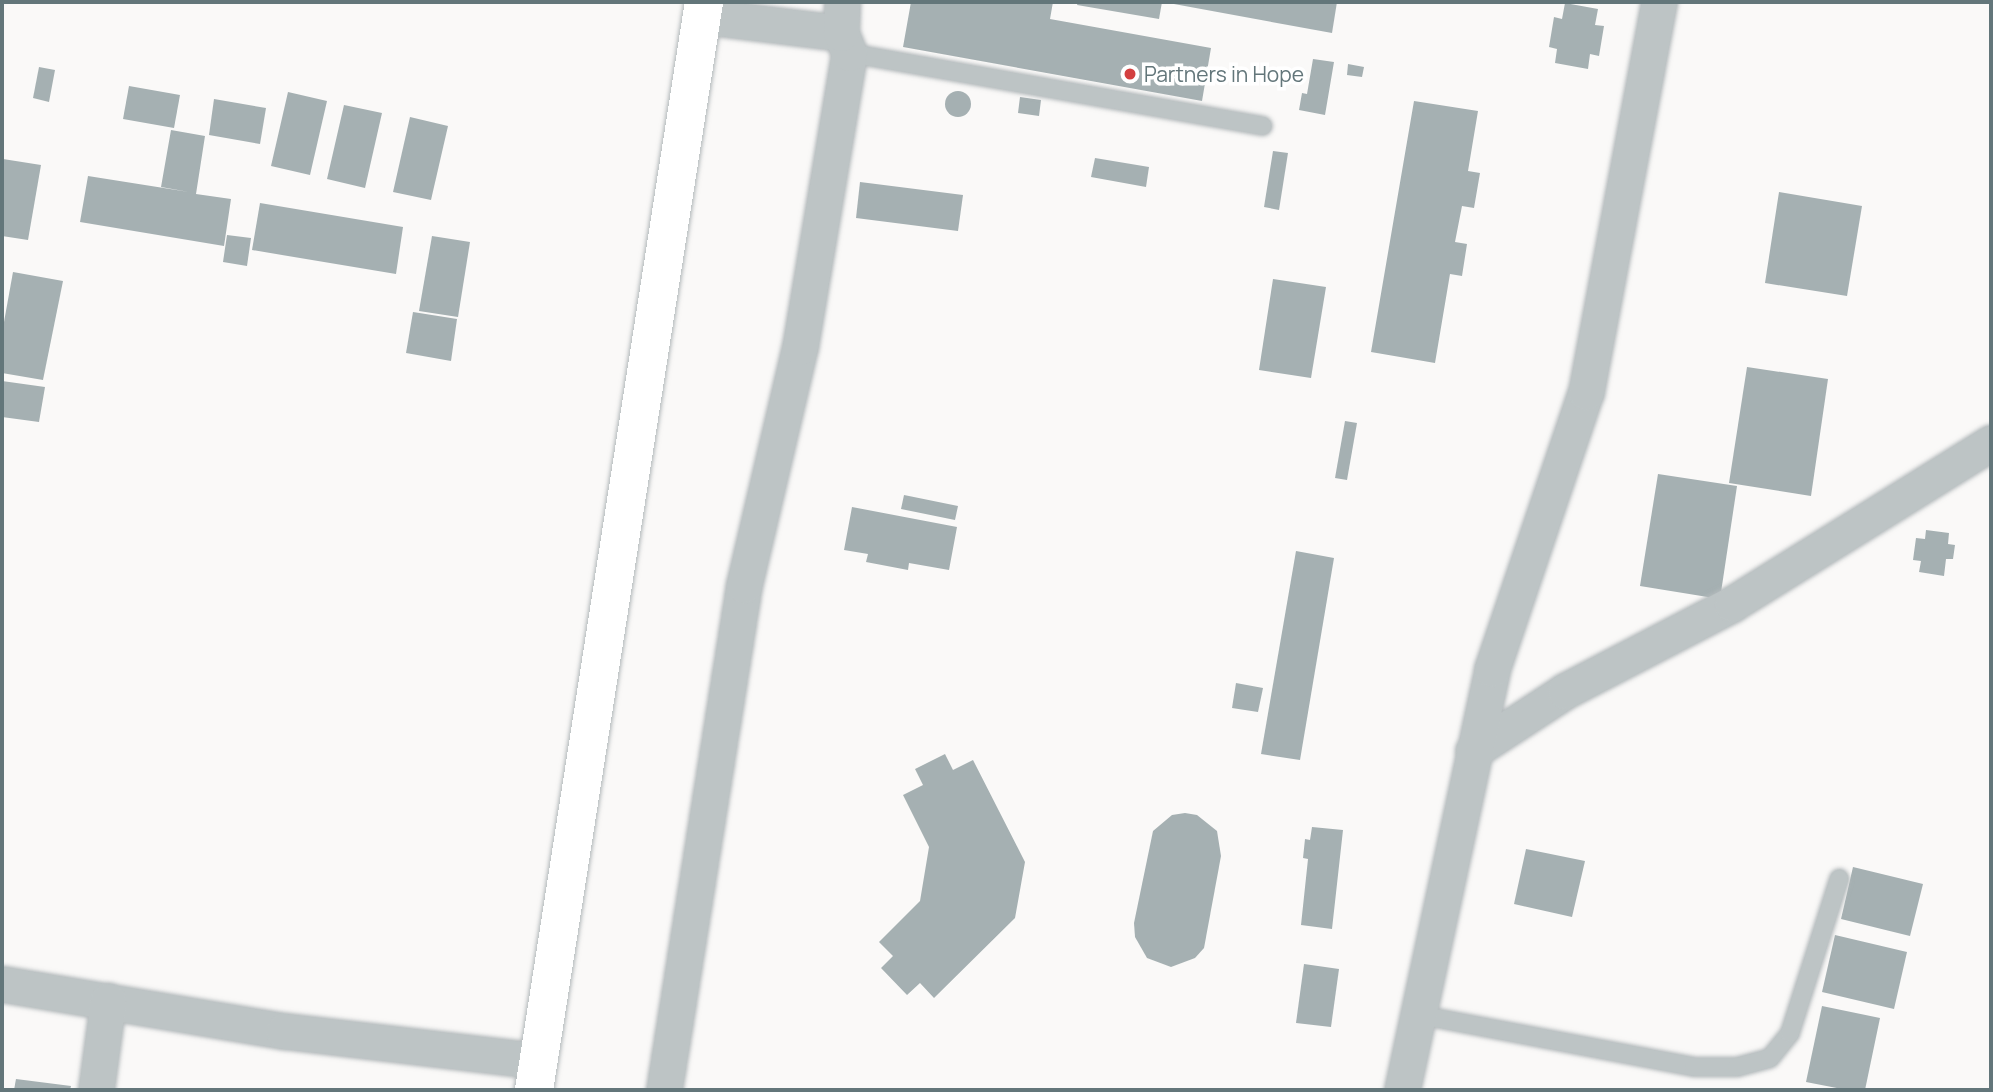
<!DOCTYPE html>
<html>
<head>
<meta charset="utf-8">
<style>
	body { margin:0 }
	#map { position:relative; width:1993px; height:1092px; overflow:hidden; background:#faf9f8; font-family:Manrope,sans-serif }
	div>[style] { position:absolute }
	.building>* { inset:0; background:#a5b0b2 }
	.round { border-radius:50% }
	.roads { filter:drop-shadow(0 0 2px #b3b9bb) drop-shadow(0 0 2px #b3b9bb) }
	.lane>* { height:18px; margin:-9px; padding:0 9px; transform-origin:9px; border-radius:9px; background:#bdc4c5 }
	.street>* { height:35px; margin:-17.5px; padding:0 17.5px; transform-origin:17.5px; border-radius:17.5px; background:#bdc4c5 }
	.highway>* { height:38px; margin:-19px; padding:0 19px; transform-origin:19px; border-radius:19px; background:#fff }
	.dots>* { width:19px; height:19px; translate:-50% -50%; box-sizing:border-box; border:4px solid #fff; border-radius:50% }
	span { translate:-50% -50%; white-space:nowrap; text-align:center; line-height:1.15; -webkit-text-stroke:7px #fff; paint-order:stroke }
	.poi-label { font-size:21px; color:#63767a }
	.left { translate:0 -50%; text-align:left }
	.frame { position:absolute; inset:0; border:4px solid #63767a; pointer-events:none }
</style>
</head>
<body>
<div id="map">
	<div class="building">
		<div style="clip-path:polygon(911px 2px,1053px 2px,1050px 19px,1211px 48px,1202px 101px,903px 47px)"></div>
		<div style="clip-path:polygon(1078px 2px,1162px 2px,1159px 19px,1077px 5px)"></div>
		<div style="clip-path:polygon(1163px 2px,1337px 2px,1332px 33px)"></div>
		<div style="clip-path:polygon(1565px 3px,1598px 9px,1595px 25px,1604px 26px,1599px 56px,1590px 54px,1588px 69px,1555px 63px,1557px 49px,1549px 47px,1554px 17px,1562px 19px)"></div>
		<div style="clip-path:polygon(1313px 59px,1334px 62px,1325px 115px,1299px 110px,1302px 93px,1307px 94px)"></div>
		<div style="clip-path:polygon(1348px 64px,1364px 67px,1362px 77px,1347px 75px)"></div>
		<div style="clip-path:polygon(39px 67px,55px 70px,49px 102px,33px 98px)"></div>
		<div style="clip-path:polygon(129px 86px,180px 95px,174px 128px,123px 119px)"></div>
		<div class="round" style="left:945px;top:91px;width:26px;height:26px"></div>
		<div style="clip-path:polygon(288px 92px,327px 101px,310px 175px,271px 166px)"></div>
		<div style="clip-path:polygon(1020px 97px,1041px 100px,1039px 116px,1018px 113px)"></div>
		<div style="clip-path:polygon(214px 99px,266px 108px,260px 144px,209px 135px)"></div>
		<div style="clip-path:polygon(1414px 101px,1478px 111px,1468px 171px,1480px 173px,1474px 208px,1462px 206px,1455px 242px,1467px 244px,1462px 276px,1450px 274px,1435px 363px,1371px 352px)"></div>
		<div style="clip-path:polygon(344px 105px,382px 113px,365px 188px,327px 179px)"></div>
		<div style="clip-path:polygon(410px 117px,448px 126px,431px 200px,393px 192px)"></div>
		<div style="clip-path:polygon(171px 130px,205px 136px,196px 194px,231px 199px,224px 246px,80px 222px,88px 176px,189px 192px,161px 187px)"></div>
		<div style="clip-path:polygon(1273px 151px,1288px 153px,1279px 210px,1264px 207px)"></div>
		<div style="clip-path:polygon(1095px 158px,1149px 167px,1146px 187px,1091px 177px)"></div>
		<div style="clip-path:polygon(3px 159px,41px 165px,28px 240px,2px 236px)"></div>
		<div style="clip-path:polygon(860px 182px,963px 195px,958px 231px,856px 218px)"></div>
		<div style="clip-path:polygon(1779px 192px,1862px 206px,1847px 296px,1765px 283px)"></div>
		<div style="clip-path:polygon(260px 203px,403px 227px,396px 274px,252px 250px)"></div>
		<div style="clip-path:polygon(227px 235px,251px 238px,247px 266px,223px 262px)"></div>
		<div style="clip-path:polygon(432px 236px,470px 242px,458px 317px,419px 311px)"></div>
		<div style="clip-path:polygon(13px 272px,63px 281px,43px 380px,2px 373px,2px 333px)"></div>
		<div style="clip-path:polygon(1273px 279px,1326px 287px,1311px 378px,1259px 370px)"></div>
		<div style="clip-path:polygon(413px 312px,457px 319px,451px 361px,406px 353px)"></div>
		<div style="clip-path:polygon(1747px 367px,1828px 379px,1811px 496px,1729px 483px)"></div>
		<div style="clip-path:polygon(2px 381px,45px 387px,39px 422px,2px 417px)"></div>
		<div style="clip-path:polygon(1345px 421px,1357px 423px,1347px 480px,1335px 478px)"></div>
		<div style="clip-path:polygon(1658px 474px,1737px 486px,1720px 599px,1640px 586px)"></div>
		<div style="clip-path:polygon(904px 495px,958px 506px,955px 520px,901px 509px)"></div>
		<div style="clip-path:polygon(852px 507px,957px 527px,949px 570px,909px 563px,908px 570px,866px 562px,868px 554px,844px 550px)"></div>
		<div style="clip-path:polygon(1926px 530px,1949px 533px,1948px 544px,1955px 545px,1953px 559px,1946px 559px,1944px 576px,1919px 572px,1921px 561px,1913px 560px,1916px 538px,1925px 539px)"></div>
		<div style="clip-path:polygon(1296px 551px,1334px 558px,1300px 760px,1261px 754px)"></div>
		<div style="clip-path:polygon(1236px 683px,1263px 688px,1258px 712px,1232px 708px)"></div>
		<div style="clip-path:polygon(945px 754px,953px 770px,973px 760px,1025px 862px,1015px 918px,934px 998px,920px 983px,907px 995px,881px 968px,893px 956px,879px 942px,920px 901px,929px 847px,903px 795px,923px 785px,915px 769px)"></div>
		<div style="clip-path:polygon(1185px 813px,1197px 815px,1217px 831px,1221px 856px,1204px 948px,1195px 958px,1171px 967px,1147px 958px,1135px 937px,1134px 923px,1153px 831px,1172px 815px)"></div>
		<div style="clip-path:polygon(1312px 827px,1343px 830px,1332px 929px,1301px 925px,1308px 859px,1303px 858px,1305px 839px,1310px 840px)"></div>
		<div style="clip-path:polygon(1526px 849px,1585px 861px,1572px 917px,1514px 904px)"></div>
		<div style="clip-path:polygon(1853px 867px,1923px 884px,1910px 936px,1841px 919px)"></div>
		<div style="clip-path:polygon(1835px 935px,1907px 952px,1894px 1009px,1822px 992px)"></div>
		<div style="clip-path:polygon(1304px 964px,1339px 969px,1331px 1027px,1296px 1023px)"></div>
		<div style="clip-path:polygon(1822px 1006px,1880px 1018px,1865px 1090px,1847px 1090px,1806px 1082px)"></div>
		<div style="clip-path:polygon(16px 1079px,71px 1086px,70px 1090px,14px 1090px)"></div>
	</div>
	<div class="roads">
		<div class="lane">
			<div style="left:849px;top:53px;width:420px;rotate:10deg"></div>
			<div style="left:1420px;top:1015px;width:279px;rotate:10.7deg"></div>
			<div style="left:1694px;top:1067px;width:43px"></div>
			<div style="left:1737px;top:1067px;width:34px;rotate:-15deg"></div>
			<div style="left:1770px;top:1058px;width:32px;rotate:-51deg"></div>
			<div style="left:1790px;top:1033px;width:162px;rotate:-72.3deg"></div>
		</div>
		<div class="street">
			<div style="left:702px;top:16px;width:140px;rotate:7deg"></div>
			<div style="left:1473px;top:751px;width:110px;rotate:-33.1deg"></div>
			<div style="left:1565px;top:691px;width:188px;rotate:-27.5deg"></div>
			<div style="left:1732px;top:604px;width:305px;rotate:-31.9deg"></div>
			<div style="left:2px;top:984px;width:286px;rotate:9.5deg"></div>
			<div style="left:284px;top:1031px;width:256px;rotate:6.7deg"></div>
			<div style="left:96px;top:1090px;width:90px;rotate:-82.3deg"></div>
			<div style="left:664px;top:1090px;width:511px;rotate:-81deg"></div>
			<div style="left:744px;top:585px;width:244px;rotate:-76.8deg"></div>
			<div style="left:800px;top:347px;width:298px;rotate:-80.5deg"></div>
			<div style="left:849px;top:53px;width:22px;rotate:-112deg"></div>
			<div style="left:841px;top:33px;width:31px;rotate:-88deg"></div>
			<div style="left:1402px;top:1090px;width:431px;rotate:-77.9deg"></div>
			<div style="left:1492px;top:669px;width:293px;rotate:-71.3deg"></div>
			<div style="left:1586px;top:392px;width:397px;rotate:-79.4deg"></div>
		</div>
		<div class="highway">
			<div style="left:534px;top:1090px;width:1101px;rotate:-81.12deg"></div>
		</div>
	</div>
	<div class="dots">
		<div style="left:1130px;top:74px;background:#d33f3f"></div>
	</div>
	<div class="poi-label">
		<span class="left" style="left:1144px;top:74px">Partners in Hope</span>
	</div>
	<div class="frame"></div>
</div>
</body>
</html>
